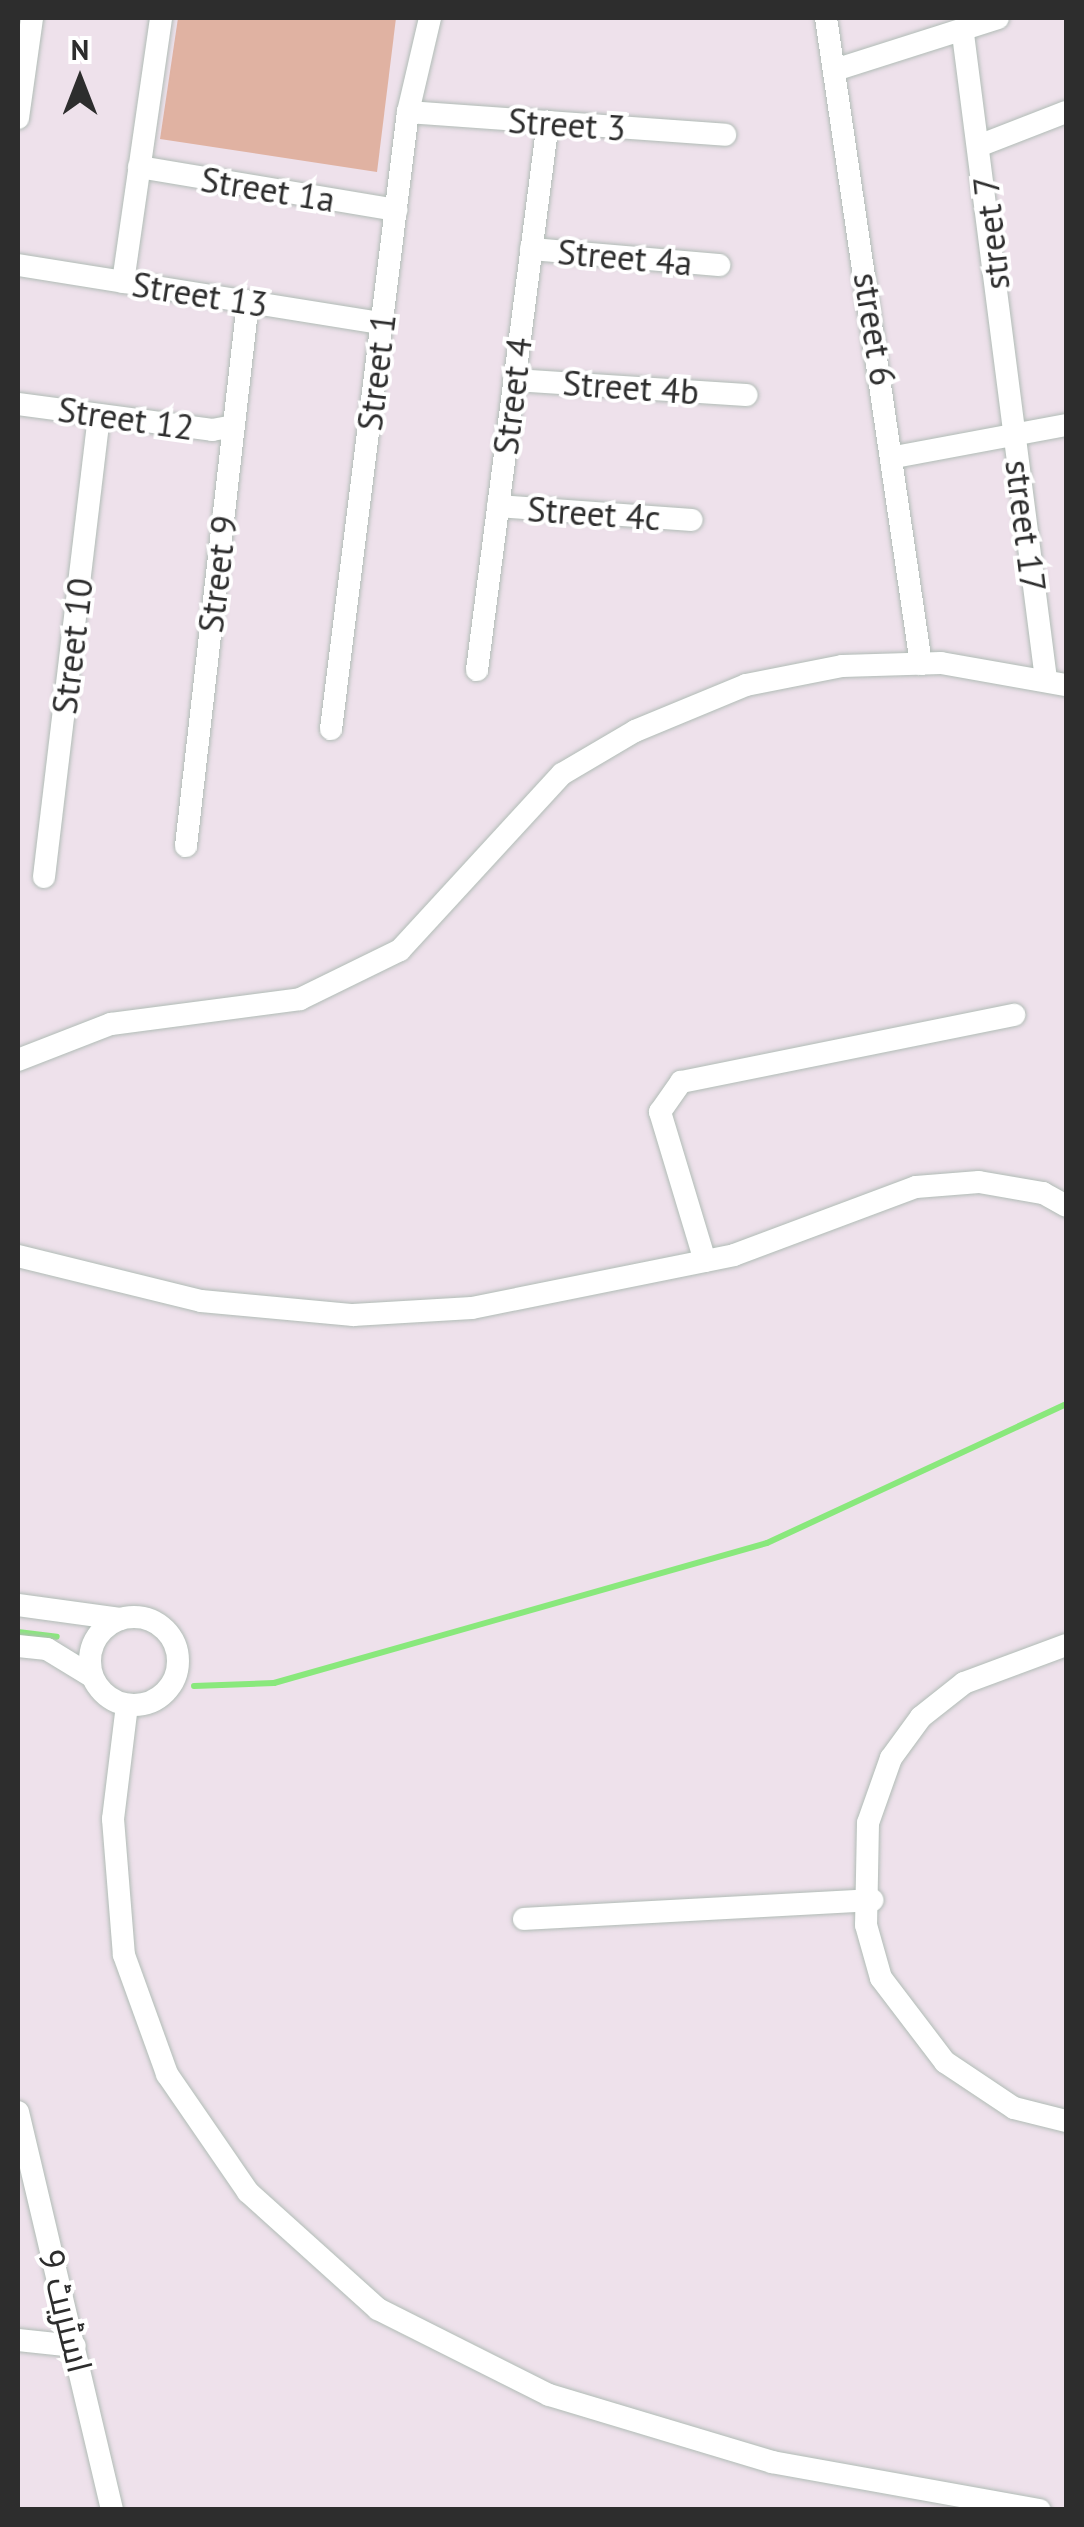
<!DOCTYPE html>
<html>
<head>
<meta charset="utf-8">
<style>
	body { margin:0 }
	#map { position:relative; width:1084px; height:2527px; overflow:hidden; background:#eee1eb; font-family:"PT Sans",Cairo,sans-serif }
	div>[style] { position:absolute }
	.green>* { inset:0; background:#e0b2a2 }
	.stream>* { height:6px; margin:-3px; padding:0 3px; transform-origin:3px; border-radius:3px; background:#89e87c }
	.roads { filter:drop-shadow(0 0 2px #b1bcb6) drop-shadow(0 0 2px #b1bcb6) }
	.minor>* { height:22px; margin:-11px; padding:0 11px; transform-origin:11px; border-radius:11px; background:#fff }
	.minor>.ring { margin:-11px; padding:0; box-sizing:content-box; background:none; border:22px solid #fff; border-radius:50% }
	span { translate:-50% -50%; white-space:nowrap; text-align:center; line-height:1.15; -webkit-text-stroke:8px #fff; paint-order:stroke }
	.street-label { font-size:35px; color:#2d2d2d }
	.frame { position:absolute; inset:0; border:20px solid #2d2d2d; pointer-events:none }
	.north { position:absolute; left:30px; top:30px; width:100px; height:100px; -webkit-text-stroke:8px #fff; paint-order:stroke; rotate:0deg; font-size:28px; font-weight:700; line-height:40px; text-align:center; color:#2d2d2d }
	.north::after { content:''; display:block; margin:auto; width:35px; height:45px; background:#2d2d2d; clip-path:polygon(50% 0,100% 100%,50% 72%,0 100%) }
</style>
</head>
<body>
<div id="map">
	<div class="green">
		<div style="clip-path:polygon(178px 18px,396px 18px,377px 172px,160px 139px)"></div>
	</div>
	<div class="stream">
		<div style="left:18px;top:1632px;width:39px;rotate:7deg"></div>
		<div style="left:194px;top:1686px;width:80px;rotate:-2.1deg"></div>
		<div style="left:274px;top:1683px;width:512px;rotate:-15.85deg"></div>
		<div style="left:767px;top:1543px;width:330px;rotate:-24.9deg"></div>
	</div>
	<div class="roads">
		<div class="minor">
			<div style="left:826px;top:18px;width:653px;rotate:81.63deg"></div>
			<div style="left:963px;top:34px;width:650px;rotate:82.67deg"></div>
			<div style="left:835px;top:70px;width:171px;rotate:-17.7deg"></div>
			<div style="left:408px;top:112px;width:318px;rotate:4.1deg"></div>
			<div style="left:18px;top:118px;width:101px;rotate:-82deg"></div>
			<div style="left:981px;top:145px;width:91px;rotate:-21.2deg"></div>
			<div style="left:139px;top:167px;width:261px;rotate:9.5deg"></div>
			<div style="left:531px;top:249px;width:189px;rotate:4.9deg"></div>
			<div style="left:18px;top:265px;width:369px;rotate:9.1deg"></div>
			<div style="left:123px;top:282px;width:267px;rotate:-81.8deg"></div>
			<div style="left:514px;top:380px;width:233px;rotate:3.7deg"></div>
			<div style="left:18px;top:404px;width:196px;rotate:7.6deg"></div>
			<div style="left:212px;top:430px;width:22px;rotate:-10deg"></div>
			<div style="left:895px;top:457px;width:174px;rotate:-10.6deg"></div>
			<div style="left:498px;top:506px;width:194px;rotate:4.1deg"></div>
			<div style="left:477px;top:670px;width:553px;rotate:-82.62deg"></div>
			<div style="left:331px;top:729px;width:622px;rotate:-82.89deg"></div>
			<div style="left:408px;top:112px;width:97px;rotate:-76.8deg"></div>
			<div style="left:186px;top:846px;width:548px;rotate:-83.5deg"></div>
			<div style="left:44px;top:877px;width:465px;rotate:-83.2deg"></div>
			<div style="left:18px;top:1060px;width:100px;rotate:-21.2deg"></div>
			<div style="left:111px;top:1024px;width:191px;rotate:-7.5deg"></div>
			<div style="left:300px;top:999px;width:111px;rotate:-26.1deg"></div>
			<div style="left:400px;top:950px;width:239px;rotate:-47.4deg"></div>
			<div style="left:562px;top:774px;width:85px;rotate:-30.5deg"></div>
			<div style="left:635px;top:731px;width:120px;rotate:-22.5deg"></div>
			<div style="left:746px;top:685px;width:98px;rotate:-11.2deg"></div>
			<div style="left:842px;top:666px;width:99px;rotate:-1.7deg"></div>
			<div style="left:941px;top:663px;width:127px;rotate:10deg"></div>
			<div style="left:18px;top:1256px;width:188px;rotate:13.8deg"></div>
			<div style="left:201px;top:1301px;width:153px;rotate:5.3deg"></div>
			<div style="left:353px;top:1315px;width:119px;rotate:-3.4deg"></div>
			<div style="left:472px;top:1308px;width:267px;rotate:-11.4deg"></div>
			<div style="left:734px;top:1255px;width:194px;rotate:-20.5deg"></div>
			<div style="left:916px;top:1187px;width:63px;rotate:-4.5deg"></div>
			<div style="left:979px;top:1182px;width:65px;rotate:9.8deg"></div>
			<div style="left:1043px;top:1193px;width:26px;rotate:29deg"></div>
			<div style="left:705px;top:1261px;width:156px;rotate:-106.8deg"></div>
			<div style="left:660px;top:1112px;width:37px;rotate:-55deg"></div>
			<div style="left:681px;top:1082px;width:340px;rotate:-11.4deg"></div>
			<div style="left:18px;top:1605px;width:103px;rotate:7.8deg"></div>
			<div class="ring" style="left:90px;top:1617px;width:66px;height:66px"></div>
			<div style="left:1066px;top:1645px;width:109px;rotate:159.6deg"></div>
			<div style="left:964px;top:1683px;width:55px;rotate:141.7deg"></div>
			<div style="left:921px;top:1717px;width:51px;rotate:126.2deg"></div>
			<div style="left:891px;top:1758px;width:69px;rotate:109.5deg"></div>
			<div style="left:868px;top:1823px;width:102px;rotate:91.1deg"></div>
			<div style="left:866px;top:1925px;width:55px;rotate:74.2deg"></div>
			<div style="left:881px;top:1978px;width:106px;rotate:52.7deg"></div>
			<div style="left:945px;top:2062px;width:83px;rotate:33.7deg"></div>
			<div style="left:1014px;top:2108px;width:54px;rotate:14deg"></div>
			<div style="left:18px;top:1646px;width:29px;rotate:6deg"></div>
			<div style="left:47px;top:1649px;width:52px;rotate:31.5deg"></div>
			<div style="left:127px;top:1705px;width:115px;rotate:97deg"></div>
			<div style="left:113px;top:1819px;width:136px;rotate:85.4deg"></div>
			<div style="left:124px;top:1955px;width:127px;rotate:70.1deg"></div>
			<div style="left:167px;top:2074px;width:143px;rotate:55.5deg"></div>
			<div style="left:248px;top:2192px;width:175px;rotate:42deg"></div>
			<div style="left:378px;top:2309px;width:191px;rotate:26.7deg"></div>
			<div style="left:549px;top:2395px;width:233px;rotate:16.7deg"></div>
			<div style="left:772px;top:2462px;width:272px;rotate:10.2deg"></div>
			<div style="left:524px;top:1919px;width:349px;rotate:-3.1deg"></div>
			<div style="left:18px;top:2112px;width:409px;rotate:76.7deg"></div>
			<div style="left:18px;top:2340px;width:57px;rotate:6deg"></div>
		</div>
	</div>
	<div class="street-label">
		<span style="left:567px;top:124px;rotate:4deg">Street 3</span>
		<span style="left:268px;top:189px;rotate:9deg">Street 1a</span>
		<span style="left:991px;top:233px;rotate:-96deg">street 7</span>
		<span style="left:625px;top:257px;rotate:5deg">Street 4a</span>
		<span style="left:200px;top:294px;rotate:9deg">Street 13</span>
		<span style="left:875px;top:329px;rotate:81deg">street 6</span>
		<span style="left:376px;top:372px;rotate:-83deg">Street 1</span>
		<span style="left:631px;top:387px;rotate:4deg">Street 4b</span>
		<span style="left:512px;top:396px;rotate:-83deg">Street 4</span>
		<span style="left:126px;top:418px;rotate:8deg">Street 12</span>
		<span style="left:594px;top:513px;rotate:4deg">Street 4c</span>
		<span style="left:1026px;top:526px;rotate:83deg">street 17</span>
		<span style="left:217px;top:574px;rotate:-83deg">Street 9</span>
		<span style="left:72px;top:646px;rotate:-83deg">Street 10</span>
		<span style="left:66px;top:2311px;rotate:76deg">اسٹریٹ 9</span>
	</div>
	<div class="frame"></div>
	<div class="north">N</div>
</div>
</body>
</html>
